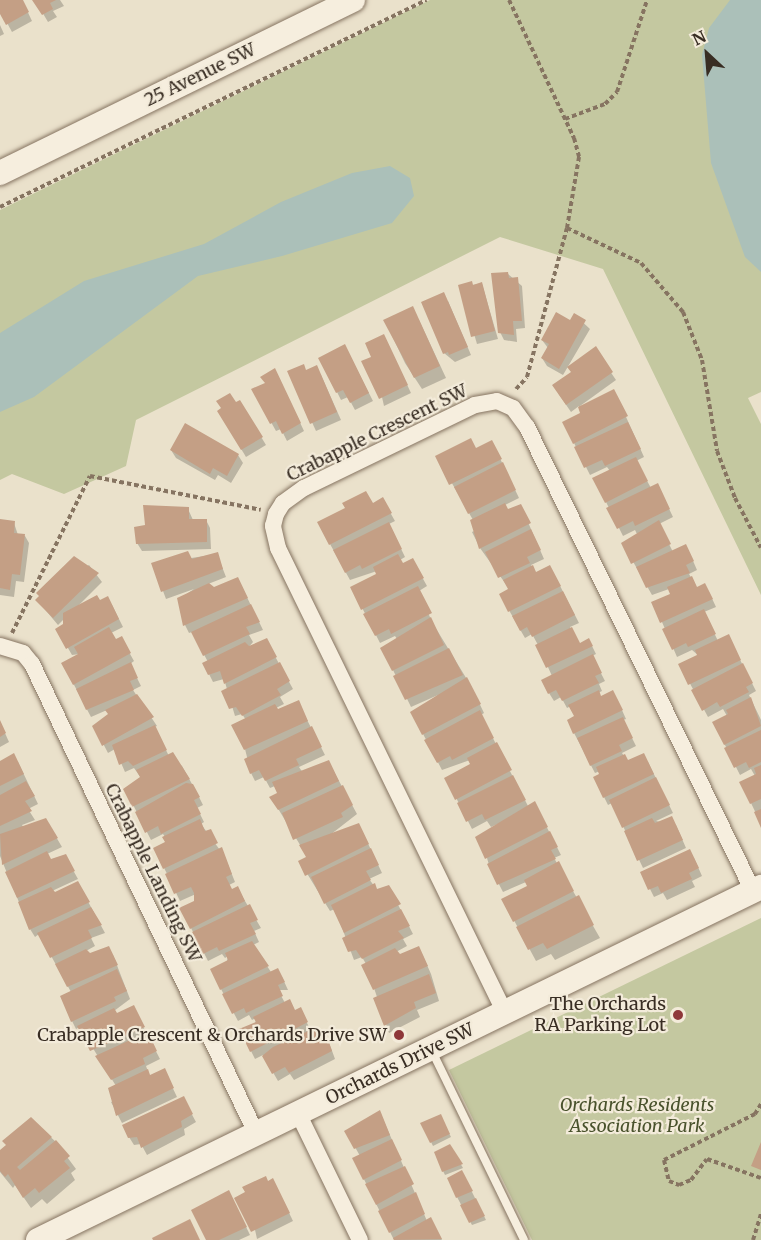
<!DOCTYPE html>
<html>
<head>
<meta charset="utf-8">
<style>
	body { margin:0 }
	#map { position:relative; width:761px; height:1240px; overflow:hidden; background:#eae1cb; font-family:Merriweather,serif }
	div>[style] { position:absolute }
	.green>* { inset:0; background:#c4c8a0 }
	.water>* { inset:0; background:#abc0b9 }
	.shadow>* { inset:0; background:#0003 }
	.building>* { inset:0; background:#c49f85 }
	.path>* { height:4px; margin-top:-2px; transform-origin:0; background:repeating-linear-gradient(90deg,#867461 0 4.5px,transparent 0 7.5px) }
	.roads { filter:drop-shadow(0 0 2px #867461) drop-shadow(0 0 2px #867461) }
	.lane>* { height:8px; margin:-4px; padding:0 4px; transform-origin:4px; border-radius:4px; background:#f6eede }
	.street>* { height:16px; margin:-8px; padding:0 8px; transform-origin:8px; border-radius:8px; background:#f6eede }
	.secondary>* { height:24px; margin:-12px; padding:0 12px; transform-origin:12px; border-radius:12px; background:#f6eede }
	.dots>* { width:16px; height:16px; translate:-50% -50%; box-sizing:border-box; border:3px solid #f3ebda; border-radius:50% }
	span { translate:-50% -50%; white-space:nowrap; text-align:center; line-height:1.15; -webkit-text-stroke:4.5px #f3ebda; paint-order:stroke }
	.street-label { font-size:18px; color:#382d23 }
	.poi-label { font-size:18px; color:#382d23 }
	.right { translate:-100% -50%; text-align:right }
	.park-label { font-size:18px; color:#49522c; font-style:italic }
	.north { position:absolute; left:677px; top:24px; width:60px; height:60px; -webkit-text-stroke:4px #f3ebda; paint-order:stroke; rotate:334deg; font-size:16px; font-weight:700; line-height:24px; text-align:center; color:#382d23 }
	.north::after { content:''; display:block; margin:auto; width:21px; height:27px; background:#382d23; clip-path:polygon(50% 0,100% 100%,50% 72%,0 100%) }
</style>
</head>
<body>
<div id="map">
	<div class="green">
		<div style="clip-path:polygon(430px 0,761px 0,761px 392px,748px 398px,761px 424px,761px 595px,603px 269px,500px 237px,136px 420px,126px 466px,64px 494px,12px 474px,0 480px,0 210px)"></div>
		<div style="clip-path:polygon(761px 918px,761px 1240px,532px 1240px,449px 1070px)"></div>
	</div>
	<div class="water">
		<div style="clip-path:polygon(730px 0,761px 0,761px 272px,745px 257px,711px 163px,702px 55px,709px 28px)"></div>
		<div style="clip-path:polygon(390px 166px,410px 178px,414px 196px,392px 223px,282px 256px,198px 276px,34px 397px,0 412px,0 333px,84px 281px,204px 244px,281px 202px,352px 173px)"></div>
	</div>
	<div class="shadow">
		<div style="clip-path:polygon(0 0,22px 0,32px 21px,12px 32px,0 10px)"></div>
		<div style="clip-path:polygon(35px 0,60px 0,64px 6px,53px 11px,57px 17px,48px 22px)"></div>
		<div style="clip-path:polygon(0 25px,4px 34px,0 36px)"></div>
		<div style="clip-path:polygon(508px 274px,522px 286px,525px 328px,516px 329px,517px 342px,504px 340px,500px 332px)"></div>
		<div style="clip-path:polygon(482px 284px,498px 339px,477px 344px,460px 286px)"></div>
		<div style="clip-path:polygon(448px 301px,471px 355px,455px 362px,444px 353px)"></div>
		<div style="clip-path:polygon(575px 315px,590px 329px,563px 375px,547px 366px,542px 358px,548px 348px,542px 340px,571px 322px)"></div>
		<div style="clip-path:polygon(419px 320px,446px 378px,422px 389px,405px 363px,385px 321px)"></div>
		<div style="clip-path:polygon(388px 344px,411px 393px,384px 406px,373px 357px)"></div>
		<div style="clip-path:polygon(595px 349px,616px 380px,580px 406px,618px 399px,644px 457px,636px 461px,651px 488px,661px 492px,673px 517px,659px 524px,673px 552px,690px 554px,697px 570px,689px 574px,697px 588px,709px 592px,716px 607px,704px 612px,718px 641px,732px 644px,756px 691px,749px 695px,761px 720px,761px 824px,751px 803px,755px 776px,751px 769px,740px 775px,714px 723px,727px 716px,723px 709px,708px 717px,680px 665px,699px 656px,692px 650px,677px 657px,662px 622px,672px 594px,669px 589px,652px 595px,623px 544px,638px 536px,635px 530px,623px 536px,606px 502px,610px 471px,607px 467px,590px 475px,564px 423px,582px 414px,579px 406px,571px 412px,558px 393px)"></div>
		<div style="clip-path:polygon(349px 354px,373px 401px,355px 410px,348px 397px,341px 400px,337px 392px)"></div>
		<div style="clip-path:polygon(289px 372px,321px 375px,341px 420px,316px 431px)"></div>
		<div style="clip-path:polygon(279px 378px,304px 431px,287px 441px,281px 429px,276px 431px,253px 390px)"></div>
		<div style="clip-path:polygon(240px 402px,266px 445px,246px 457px,219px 412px)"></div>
		<div style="clip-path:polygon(186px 425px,238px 455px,243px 463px,231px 483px,218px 475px,215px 480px,176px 458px,171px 450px)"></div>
		<div style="clip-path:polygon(476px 450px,496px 450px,519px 498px,505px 505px,508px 511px,524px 513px,544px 559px,531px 565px,536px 573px,554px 574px,579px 623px,570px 627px,580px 645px,589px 640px,596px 654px,592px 656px,605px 681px,599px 684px,602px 691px,598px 693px,601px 698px,617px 699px,626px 719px,623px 720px,636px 746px,622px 753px,628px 762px,648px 762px,673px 813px,656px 821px,676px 825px,686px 848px,643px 868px,612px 803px,608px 805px,604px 797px,600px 771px,595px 773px,574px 733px,576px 717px,571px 706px,567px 708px,561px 697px,554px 701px,549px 693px,552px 676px,538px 645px,532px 634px,525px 638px,510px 612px,501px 595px,510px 590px,480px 548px,472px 532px,476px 530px,473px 520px,437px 457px)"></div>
		<div style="clip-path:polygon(373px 505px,387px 507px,395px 521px,389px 524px,405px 557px,400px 560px,403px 565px,417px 568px,427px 586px,419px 591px,432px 622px,471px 686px,484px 713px,481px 715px,528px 806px,538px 810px,561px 855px,554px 858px,600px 938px,555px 960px,551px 954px,536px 961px,503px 900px,529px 887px,526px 882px,503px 892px,489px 865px,487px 858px,502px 822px,491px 827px,487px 821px,472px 829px,446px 778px,472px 765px,470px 760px,442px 770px,412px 713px,438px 695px,411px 707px,393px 670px,397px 639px,395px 636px,380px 643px,352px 588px,378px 575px,377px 571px,350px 580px,330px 544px)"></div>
		<div style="clip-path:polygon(188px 509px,193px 520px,206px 520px,210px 528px,211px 549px,142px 551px,137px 543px,147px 526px)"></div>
		<div style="clip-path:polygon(0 521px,14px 523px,18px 535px,25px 536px,29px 543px,24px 582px,16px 581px,14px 597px,0 595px)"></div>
		<div style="clip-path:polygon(217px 554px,226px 577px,208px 584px,213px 588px,242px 587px,263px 630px,249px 635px,253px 642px,248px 648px,266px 640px,293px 689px,280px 697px,284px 704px,276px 708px,278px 711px,302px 710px,325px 755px,299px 767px,301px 770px,304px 773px,333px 770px,357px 814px,330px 835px,363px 833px,382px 873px,369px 879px,378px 891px,389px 887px,413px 934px,403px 939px,407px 946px,396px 952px,399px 956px,423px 956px,431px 974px,439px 1001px,417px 1010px,420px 1017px,389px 1033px,366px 964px,362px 957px,354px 960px,335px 909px,330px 911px,300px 862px,308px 858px,271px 797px,279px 794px,275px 786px,270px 788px,264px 777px,255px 781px,251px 773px,245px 749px,246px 720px,242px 714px,235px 716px,224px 679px,213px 682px,204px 664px,208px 662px,192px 632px,189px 633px,185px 625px,179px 599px,194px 589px,166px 599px,153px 564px)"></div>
		<div style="clip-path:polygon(89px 565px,102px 582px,78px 606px,112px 605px,123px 627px,111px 633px,116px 641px,121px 638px,134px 661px,130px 664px,141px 686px,133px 690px,157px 726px,154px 727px,169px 756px,182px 766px,197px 793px,203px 805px,197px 808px,204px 822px,201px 824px,225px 857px,235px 882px,229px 885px,232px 891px,242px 896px,261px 928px,254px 931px,259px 942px,253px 945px,271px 972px,282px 977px,288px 990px,278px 990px,285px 1003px,304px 1017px,311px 1031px,327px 1040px,331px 1048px,335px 1059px,294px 1080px,290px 1074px,278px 1081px,263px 1055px,255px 1059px,251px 1051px,256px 1018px,252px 1020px,249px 1015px,238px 1021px,221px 989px,228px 956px,225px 958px,222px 954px,208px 961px,204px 953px,191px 928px,196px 894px,180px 901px,155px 849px,167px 843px,165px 837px,163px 834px,151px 840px,125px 789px,141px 778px,134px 768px,125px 772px,115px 749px,108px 753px,94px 726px,110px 714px,107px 710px,91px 717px,63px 664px,80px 654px,72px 655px,57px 629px,64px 625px,65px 618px,58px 625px,37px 600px)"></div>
		<div style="clip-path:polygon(0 722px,9px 742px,0 747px)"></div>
		<div style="clip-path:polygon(18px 762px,38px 804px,28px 809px,35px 820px,22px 825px,25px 830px,46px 820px,62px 847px,47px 854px,51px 861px,65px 856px,78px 879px,52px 891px,54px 894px,78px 883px,105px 933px,91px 938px,95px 946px,86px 951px,90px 955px,113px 955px,130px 999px,114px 1011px,116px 1015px,137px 1015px,160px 1059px,146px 1066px,150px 1077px,168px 1078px,177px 1097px,122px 1123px,111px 1102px,116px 1100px,116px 1086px,80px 1027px,76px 1029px,72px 1021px,71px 992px,39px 934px,35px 937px,30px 929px,0 856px,0 763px)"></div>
		<div style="clip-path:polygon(694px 858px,702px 876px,692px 881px,695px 887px,667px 900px,663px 893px,654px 897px,642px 873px)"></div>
		<div style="clip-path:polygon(183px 1098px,196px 1122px,184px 1129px,185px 1135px,147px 1155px,141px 1144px,134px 1145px,129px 1137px)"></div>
		<div style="clip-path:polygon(380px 1112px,427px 1221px,431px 1219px,442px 1240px,394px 1240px,390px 1232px,354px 1159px,360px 1156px,346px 1131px)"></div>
		<div style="clip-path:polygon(440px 1116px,451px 1137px,433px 1146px,422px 1124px)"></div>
		<div style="clip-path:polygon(31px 1119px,56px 1142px,76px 1169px,71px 1173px,75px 1180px,47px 1204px,42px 1199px,31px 1208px,15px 1185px,13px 1188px,0 1172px,0 1152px)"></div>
		<div style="clip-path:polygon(450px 1146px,463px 1168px,445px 1175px,443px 1171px)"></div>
		<div style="clip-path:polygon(462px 1172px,486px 1220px,472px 1225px,457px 1197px)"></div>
		<div style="clip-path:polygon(268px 1183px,277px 1188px,293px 1221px,257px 1239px,247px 1193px)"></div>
		<div style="clip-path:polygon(233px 1200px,250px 1235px,239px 1240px,207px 1240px)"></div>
	</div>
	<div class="building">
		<div style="clip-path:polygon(0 0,23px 0,29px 12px,6px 25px,0 14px)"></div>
		<div style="clip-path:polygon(32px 0,56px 0,50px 3px,53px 9px,42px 15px)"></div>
		<div style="clip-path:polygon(508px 272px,509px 278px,518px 277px,522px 321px,513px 321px,514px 335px,498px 333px,491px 273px)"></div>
		<div style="clip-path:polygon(472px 281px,473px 285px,482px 282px,495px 331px,471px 337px,458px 285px)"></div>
		<div style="clip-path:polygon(444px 292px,468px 347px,449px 355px,448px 352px,443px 354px,421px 302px)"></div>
		<div style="clip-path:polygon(413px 306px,440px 366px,414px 378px,383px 320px)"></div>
		<div style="clip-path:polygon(556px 312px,570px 320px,574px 313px,586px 320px,559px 369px,541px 358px,549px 344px,541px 340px)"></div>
		<div style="clip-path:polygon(384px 334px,408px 385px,379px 399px,361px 361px,371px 357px,365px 343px)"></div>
		<div style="clip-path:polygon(345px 344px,369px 393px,350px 403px,343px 390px,336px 393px,318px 358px)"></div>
		<div style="clip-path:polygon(596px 346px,613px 372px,566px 405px,552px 385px,571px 372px,567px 367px)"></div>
		<div style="clip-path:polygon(304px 364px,306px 370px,317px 365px,337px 412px,310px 424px,287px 371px)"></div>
		<div style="clip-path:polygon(275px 368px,301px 423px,282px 434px,276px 421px,270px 424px,251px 389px,265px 383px,260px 377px)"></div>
		<div style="clip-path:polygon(614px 389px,628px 416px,573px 444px,562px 422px,580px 413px,578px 407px)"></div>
		<div style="clip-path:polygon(230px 393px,236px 402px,240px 400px,263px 437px,241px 450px,217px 411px,221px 408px,216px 401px)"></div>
		<div style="clip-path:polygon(628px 422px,641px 449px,605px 466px,602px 460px,584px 468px,574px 447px)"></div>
		<div style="clip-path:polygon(185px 423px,239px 454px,227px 476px,213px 468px,210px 474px,170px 450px)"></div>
		<div style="clip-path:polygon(471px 438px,476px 448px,492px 440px,502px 459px,449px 485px,435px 456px)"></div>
		<div style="clip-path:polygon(636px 457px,648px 481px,605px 503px,592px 478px)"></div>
		<div style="clip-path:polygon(503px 462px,516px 490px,468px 514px,454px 487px)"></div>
		<div style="clip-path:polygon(658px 483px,670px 509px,635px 526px,633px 521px,617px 529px,606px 508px)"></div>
		<div style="clip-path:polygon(366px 491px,373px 503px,383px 497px,392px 513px,329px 545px,317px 522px,345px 508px,342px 503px)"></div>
		<div style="clip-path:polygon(505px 503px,508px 509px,521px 504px,531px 523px,479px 549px,470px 520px)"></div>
		<div style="clip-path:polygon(143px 505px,189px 507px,189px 519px,207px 519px,207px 542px,136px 544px,134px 527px,145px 525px)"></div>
		<div style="clip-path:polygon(0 519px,15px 521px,14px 533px,25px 534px,20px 575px,12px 574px,10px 590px,0 588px)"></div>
		<div style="clip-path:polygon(659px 520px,671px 544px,631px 564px,621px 543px)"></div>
		<div style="clip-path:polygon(389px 522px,402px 549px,362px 569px,360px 565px,345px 573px,333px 550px)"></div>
		<div style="clip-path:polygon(531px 529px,541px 550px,527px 557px,530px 563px,498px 578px,485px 552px)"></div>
		<div style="clip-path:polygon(686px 544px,694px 561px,686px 565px,690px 573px,646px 588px,636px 567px)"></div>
		<div style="clip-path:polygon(188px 551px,192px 559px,218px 552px,223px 569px,161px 592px,151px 563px)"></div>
		<div style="clip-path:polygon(398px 554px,403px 563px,413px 558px,424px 578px,361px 610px,350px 587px,376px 574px,373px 567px)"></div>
		<div style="clip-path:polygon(74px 556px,99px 573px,53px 618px,35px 600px,39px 596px,36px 593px)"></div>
		<div style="clip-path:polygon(533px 565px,536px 572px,550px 565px,561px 586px,508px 612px,499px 594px,508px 589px,503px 580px)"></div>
		<div style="clip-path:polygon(692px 576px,697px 587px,705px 583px,713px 599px,660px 623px,651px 602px,670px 594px,667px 587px)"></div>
		<div style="clip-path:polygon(238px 577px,248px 598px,183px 626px,177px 598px,209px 583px,214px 587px)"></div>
		<div style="clip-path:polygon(418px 586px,432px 613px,391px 634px,389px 629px,375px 636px,363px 614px)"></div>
		<div style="clip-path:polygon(563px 591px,575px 615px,532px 637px,527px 627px,520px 631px,512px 616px)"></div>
		<div style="clip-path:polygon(97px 595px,100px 600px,108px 596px,119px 619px,66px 649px,55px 629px,63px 624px,63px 613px)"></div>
		<div style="clip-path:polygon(251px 604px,260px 622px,246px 627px,250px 634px,203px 656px,191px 632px)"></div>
		<div style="clip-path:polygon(704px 609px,716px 634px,688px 647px,686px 643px,672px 650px,662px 629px)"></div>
		<div style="clip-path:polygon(431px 617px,444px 645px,392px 671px,380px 648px)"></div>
		<div style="clip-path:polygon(109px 627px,116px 639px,122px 636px,131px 653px,73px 685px,61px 663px,78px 654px,74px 647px)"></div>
		<div style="clip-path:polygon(572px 627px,580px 643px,589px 638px,593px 646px,546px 668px,535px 645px)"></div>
		<div style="clip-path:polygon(729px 634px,741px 660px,688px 685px,678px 664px,697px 655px,695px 650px)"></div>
		<div style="clip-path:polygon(267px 638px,277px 657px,224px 684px,220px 671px,208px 675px,202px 663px,245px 642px,249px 646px)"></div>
		<div style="clip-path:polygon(449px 648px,463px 675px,405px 700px,393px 676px)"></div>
		<div style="clip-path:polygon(593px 654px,602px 673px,595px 676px,599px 683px,562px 701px,556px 690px,548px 694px,541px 680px)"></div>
		<div style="clip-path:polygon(131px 662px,138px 678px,130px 681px,134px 690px,86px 710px,76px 689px)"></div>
		<div style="clip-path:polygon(280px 662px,290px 681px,277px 689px,281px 695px,242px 716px,236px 707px,229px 709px,221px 691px)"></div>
		<div style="clip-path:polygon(743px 663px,753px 683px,746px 687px,749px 692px,720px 707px,717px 702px,702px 711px,691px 690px)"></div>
		<div style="clip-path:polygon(467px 677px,481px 704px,422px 735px,410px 712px)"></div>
		<div style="clip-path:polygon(599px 690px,601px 696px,613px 690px,623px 710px,573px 734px,567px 720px,574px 716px,568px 705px)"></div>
		<div style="clip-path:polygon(137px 694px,154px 717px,102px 746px,92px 726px,108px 714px,105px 710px)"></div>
		<div style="clip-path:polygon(751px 697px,761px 726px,724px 745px,712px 722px,728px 714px,726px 710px)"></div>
		<div style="clip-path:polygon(299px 700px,308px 721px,244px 750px,231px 725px,275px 704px,278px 709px)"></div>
		<div style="clip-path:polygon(480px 710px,494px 738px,452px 760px,450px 756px,437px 763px,424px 740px)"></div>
		<div style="clip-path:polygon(623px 717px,633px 738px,619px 745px,622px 751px,590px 766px,577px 738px)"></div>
		<div style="clip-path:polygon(0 720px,6px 733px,0 737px)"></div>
		<div style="clip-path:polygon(155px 725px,167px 750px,133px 766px,128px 761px,119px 765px,112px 745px)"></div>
		<div style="clip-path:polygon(312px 726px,322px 747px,296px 759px,299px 765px,265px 781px,259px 770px,250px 774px,244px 759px)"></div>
		<div style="clip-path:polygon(761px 730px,761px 762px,749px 768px,746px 762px,734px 768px,724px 748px)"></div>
		<div style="clip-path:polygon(497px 742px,512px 770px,455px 800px,444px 778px,470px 764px,467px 758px)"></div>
		<div style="clip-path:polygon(173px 752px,190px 779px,132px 807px,123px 789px,140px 777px,136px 770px)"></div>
		<div style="clip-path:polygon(14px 753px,24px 774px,0 786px,0 761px)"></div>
		<div style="clip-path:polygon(644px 753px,654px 774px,603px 798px,593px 777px,599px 774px,596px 767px,625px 754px,628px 760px)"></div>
		<div style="clip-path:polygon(329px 760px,339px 781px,278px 810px,269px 797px,277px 793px,272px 782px)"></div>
		<div style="clip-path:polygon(761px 765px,761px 799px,750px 804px,739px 782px,756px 774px,754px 768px)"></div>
		<div style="clip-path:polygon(513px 775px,526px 800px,485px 820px,482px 814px,466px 822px,457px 803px)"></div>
		<div style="clip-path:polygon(656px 777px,670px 805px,622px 828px,609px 800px)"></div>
		<div style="clip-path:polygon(26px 781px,35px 796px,25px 801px,32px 811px,0 826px,0 795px)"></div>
		<div style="clip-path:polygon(186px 783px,193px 784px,200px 797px,194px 800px,201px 814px,161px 834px,158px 826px,145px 833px,135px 812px)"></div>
		<div style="clip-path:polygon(343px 785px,353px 805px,341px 813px,343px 817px,293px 840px,282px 813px)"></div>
		<div style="clip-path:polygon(535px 801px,548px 827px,485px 859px,475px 837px)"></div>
		<div style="clip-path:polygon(761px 809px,761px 828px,754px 812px)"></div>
		<div style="clip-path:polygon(672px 816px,683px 840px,637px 861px,624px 831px,652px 818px,655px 823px)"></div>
		<div style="clip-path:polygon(46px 818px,58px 838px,2px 865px,0 834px)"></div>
		<div style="clip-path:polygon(200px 819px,205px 831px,211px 829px,218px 843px,163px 869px,153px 848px,165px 842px,162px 837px)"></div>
		<div style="clip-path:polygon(359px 823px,369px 844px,305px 876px,298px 861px,306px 857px,299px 845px)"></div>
		<div style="clip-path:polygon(550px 831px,558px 847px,551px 850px,556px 859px,497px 885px,487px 864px)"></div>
		<div style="clip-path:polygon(222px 847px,232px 874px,226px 877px,232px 889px,238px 886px,245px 901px,190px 929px,179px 908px,194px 901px,194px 893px,191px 887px,174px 894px,165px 874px)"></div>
		<div style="clip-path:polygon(371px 848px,379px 865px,366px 871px,371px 880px,324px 904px,311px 877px)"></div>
		<div style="clip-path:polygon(690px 849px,699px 868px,689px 873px,692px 879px,661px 893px,658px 886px,648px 890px,640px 872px)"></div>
		<div style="clip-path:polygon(47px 851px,51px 859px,66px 854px,75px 871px,17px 898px,5px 872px)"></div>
		<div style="clip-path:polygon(559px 861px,574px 891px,513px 922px,501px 899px,527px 886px,524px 880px)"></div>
		<div style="clip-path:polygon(78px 881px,90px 902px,29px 930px,18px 902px,51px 887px,55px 892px)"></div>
		<div style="clip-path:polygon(375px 883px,377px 889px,389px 885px,401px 904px,344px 933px,331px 905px)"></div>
		<div style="clip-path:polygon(579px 895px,594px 925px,547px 949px,543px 943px,528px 950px,516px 927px)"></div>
		<div style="clip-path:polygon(250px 904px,258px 920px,250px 923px,256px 934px,219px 951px,217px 947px,203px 954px,192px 932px)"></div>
		<div style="clip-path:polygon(91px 907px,102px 925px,88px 930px,92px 938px,50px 958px,37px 933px)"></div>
		<div style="clip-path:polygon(401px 909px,410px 926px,398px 931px,404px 938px,362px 959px,356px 950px,348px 952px,342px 938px)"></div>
		<div style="clip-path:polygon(252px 941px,269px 966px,220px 990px,210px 969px,228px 960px,225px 953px)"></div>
		<div style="clip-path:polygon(109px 946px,118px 965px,67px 987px,55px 964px,86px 949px,90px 953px)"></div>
		<div style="clip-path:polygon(419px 946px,428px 966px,373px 990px,361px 965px,395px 948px,400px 954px)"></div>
		<div style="clip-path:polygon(278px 968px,285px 982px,278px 985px,283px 996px,246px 1013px,244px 1008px,232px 1014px,222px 994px)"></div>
		<div style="clip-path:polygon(117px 969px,127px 991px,114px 997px,116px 1001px,71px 1022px,60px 996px)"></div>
		<div style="clip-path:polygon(429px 974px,436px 993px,414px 1002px,416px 1008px,384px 1026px,373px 998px)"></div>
		<div style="clip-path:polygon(290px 999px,295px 1010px,301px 1007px,308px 1022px,250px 1052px,239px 1029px,256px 1022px,253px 1017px)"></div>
		<div style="clip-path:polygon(134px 1005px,145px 1027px,90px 1051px,77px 1026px,114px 1008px,117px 1013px)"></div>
		<div style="clip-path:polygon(315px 1028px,320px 1037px,328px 1039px,332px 1051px,289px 1073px,285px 1067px,272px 1074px,262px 1056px,273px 1047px)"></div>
		<div style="clip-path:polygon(148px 1032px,157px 1051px,143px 1058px,145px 1064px,111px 1080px,95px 1056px)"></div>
		<div style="clip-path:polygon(165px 1068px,174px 1088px,116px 1116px,108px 1088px,148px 1069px,150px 1075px)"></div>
		<div style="clip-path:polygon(184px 1096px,193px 1114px,181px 1121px,182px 1127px,141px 1148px,137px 1137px,128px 1138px,122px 1125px)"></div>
		<div style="clip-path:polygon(380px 1110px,390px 1135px,354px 1149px,344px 1131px)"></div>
		<div style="clip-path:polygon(441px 1114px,450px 1134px,430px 1143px,420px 1123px)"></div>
		<div style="clip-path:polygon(31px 1117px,52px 1137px,17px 1167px,20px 1170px,56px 1140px,70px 1156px,64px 1161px,70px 1168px,39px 1193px,35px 1188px,23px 1198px,8px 1174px,5px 1177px,0 1171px,0 1150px,6px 1145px,2px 1141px)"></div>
		<div style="clip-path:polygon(392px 1139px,402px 1160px,363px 1180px,352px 1158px)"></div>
		<div style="clip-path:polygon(761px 1142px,761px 1170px,751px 1166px)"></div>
		<div style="clip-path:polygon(450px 1144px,463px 1164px,442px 1172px,434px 1152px)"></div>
		<div style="clip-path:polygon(405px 1166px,414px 1184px,376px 1205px,365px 1184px)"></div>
		<div style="clip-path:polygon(462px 1170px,473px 1191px,456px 1198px,447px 1178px)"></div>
		<div style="clip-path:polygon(266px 1176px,268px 1181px,273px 1178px,290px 1213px,251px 1232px,234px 1198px,245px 1192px,242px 1187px)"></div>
		<div style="clip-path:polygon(229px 1190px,247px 1227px,219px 1240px,206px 1240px,191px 1210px)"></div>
		<div style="clip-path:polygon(416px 1192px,425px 1214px,389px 1233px,378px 1211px)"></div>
		<div style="clip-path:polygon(476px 1198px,485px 1216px,469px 1223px,460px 1205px)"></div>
		<div style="clip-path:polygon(431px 1217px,442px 1239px,394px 1240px,393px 1238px)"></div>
		<div style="clip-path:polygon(190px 1219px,200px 1240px,153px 1240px,152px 1238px)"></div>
	</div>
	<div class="path">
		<div style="left:509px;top:0;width:153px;rotate:64.8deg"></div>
		<div style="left:574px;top:138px;width:20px;rotate:75deg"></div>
		<div style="left:579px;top:157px;width:72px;rotate:99.6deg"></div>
		<div style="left:567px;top:228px;width:82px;rotate:25.3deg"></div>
		<div style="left:641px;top:263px;width:65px;rotate:49.4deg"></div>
		<div style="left:683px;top:312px;width:52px;rotate:68.4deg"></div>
		<div style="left:702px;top:360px;width:92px;rotate:80.6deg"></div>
		<div style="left:717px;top:451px;width:50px;rotate:69deg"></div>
		<div style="left:735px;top:498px;width:56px;rotate:62.5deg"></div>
		<div style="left:565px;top:119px;width:43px;rotate:-20.6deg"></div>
		<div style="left:605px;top:104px;width:17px;rotate:-45deg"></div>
		<div style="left:617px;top:92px;width:97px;rotate:-71.9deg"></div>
		<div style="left:0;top:207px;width:474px;rotate:-25.9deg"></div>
		<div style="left:516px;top:389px;width:16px;rotate:-47deg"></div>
		<div style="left:527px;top:377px;width:154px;rotate:-75deg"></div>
		<div style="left:12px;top:633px;width:175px;rotate:-63.6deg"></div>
		<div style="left:90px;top:476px;width:174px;rotate:11.2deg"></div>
		<div style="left:761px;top:1104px;width:12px;rotate:121deg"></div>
		<div style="left:755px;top:1114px;width:102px;rotate:153.2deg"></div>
		<div style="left:664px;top:1160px;width:22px;rotate:77deg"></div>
		<div style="left:669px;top:1181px;width:11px;rotate:22deg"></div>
		<div style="left:679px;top:1185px;width:13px;rotate:-23deg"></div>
		<div style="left:691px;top:1180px;width:26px;rotate:-53deg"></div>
		<div style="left:707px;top:1159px;width:57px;rotate:19.4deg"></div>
		<div style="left:753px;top:1240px;width:28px;rotate:-73deg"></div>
	</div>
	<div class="roads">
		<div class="lane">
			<div style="left:431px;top:1049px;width:212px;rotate:64deg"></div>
		</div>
		<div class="street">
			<div style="left:0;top:646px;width:24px;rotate:17deg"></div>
			<div style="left:23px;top:653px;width:14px;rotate:51deg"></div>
			<div style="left:32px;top:664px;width:520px;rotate:64.47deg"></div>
			<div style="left:505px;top:1013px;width:517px;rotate:-116.02deg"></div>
			<div style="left:278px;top:548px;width:23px;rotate:-103deg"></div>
			<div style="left:273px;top:526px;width:12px;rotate:-76deg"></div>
			<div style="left:276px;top:514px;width:13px;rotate:-58deg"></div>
			<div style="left:283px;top:503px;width:26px;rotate:-36deg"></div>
			<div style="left:304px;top:488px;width:190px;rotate:-25.9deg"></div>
			<div style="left:475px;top:405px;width:22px;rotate:-10deg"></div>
			<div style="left:497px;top:401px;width:17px;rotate:24deg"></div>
			<div style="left:513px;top:408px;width:24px;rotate:54deg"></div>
			<div style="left:527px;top:427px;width:516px;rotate:64.03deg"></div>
			<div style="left:298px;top:1113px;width:141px;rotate:64deg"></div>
		</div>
		<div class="secondary">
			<div style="left:0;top:173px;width:393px;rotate:-26.1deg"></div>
			<div style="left:38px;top:1240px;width:805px;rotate:-26.02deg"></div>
		</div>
	</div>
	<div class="dots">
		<div style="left:678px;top:1015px;background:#8e3739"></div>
		<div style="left:399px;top:1035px;background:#8e3739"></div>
	</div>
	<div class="street-label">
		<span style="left:200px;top:75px;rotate:-26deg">25 Avenue SW</span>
		<span style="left:377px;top:433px;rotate:-26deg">Crabapple Crescent SW</span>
		<span style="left:153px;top:873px;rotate:64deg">Crabapple Landing SW</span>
		<span style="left:400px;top:1064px;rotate:-26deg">Orchards Drive SW</span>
	</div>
	<div class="poi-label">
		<span class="right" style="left:666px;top:1015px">The Orchards<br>RA Parking Lot</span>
		<span class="right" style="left:387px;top:1035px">Crabapple Crescent &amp; Orchards Drive SW</span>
	</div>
	<div class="park-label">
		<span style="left:637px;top:1116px">Orchards Residents<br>Association Park</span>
	</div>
	<div class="north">N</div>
</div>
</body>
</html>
